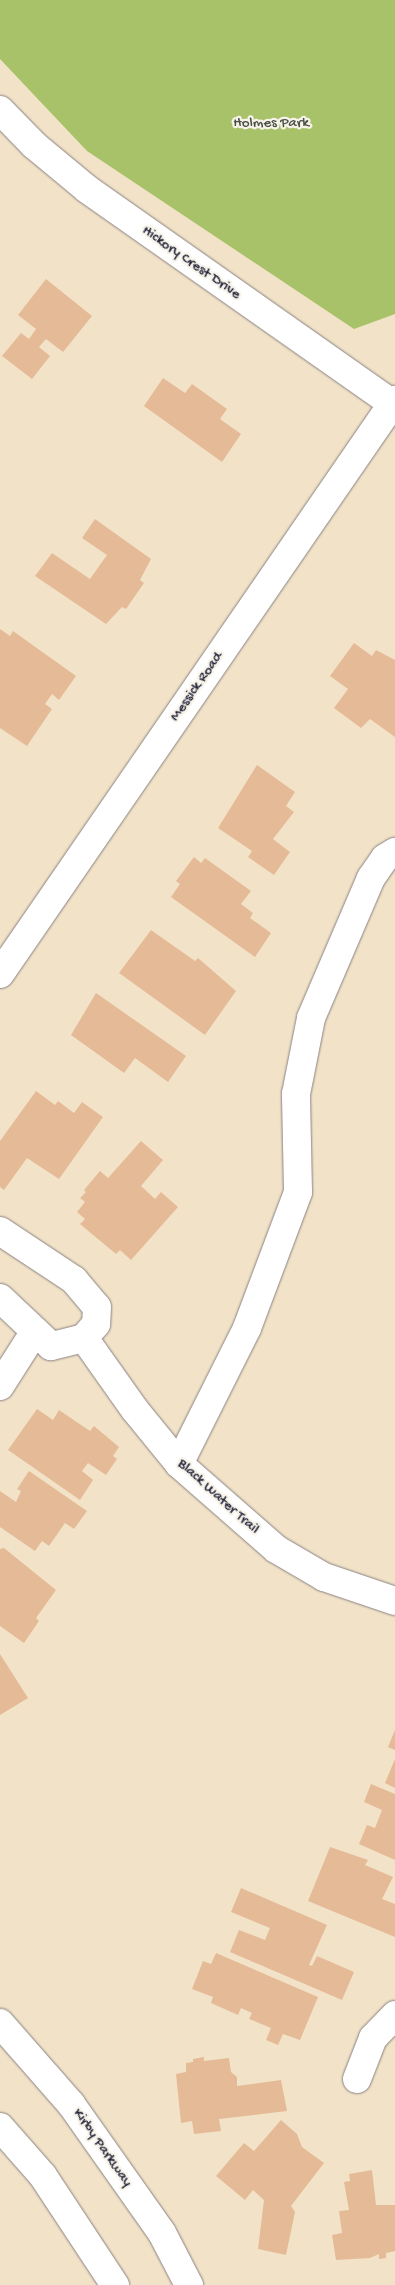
<!DOCTYPE html>
<html>
<head>
<meta charset="utf-8">
<style>
	body { margin:0 }
	#map { position:relative; width:395px; height:2285px; overflow:hidden; background:#f2e3c8; font-family:"Gochi Hand",sans-serif }
	div>[style] { position:absolute }
	.green>* { inset:0; background:#a7c268 }
	.building>* { inset:0; background:#e5ba97 }
	.roads { filter:drop-shadow(0 0 1px #8a8282) drop-shadow(0 0 1px #8a8282) }
	.street>* { height:28px; margin:-14px; padding:0 14px; transform-origin:14px; border-radius:14px; background:#fff }
	.secondary>* { height:28px; margin:-14px; padding:0 14px; transform-origin:14px; border-radius:14px; background:#fff }
	span { translate:-50% -50%; white-space:nowrap; text-align:center; line-height:1.15; -webkit-text-stroke:4.5px #f7f3e8; paint-order:stroke }
	.park-label { font-size:15px; color:#4a5248 }
	.street-label { font-size:15px; color:#22223b }
</style>
</head>
<body>
<div id="map">
	<div class="green">
		<div style="clip-path:polygon(0 0,395px 0,395px 314px,354px 329px,87px 151px,0 59px)"></div>
	</div>
	<div class="building">
		<div style="clip-path:polygon(46px 279px,92px 316px,63px 352px,46px 339px,39px 347px,50px 356px,32px 379px,2px 356px,21px 333px,29px 339px,36px 329px,18px 315px)"></div>
		<div style="clip-path:polygon(163px 378px,185px 393px,192px 384px,227px 409px,220px 419px,241px 434px,222px 462px,144px 406px)"></div>
		<div style="clip-path:polygon(95px 519px,151px 559px,140px 580px,144px 583px,126px 609px,122px 607px,106px 624px,35px 576px,52px 553px,90px 579px,107px 555px,82px 538px)"></div>
		<div style="clip-path:polygon(0 629px,10px 636px,13px 631px,76px 676px,59px 700px,52px 694px,45px 704px,52px 709px,27px 746px,0 728px)"></div>
		<div style="clip-path:polygon(354px 643px,372px 656px,376px 650px,395px 660px,395px 737px,370px 719px,361px 728px,334px 708px,348px 689px,330px 676px)"></div>
		<div style="clip-path:polygon(257px 765px,295px 792px,286px 806px,294px 812px,273px 839px,290px 852px,274px 875px,248px 857px,252px 851px,218px 828px)"></div>
		<div style="clip-path:polygon(194px 857px,201px 863px,205px 858px,251px 891px,241px 904px,253px 913px,250px 918px,271px 933px,255px 957px,171px 897px,180px 884px,176px 881px)"></div>
		<div style="clip-path:polygon(151px 930px,195px 961px,198px 958px,236px 991px,205px 1035px,119px 973px)"></div>
		<div style="clip-path:polygon(96px 993px,186px 1056px,168px 1082px,135px 1058px,124px 1073px,71px 1035px)"></div>
		<div style="clip-path:polygon(36px 1091px,55px 1105px,58px 1101px,74px 1113px,82px 1102px,103px 1117px,59px 1179px,27px 1158px,4px 1190px,0 1187px,0 1141px)"></div>
		<div style="clip-path:polygon(141px 1141px,163px 1160px,141px 1186px,155px 1199px,161px 1192px,178px 1207px,131px 1260px,120px 1250px,116px 1254px,80px 1224px,85px 1219px,77px 1212px,85px 1202px,80px 1198px,86px 1192px,84px 1190px,100px 1171px,108px 1178px)"></div>
		<div style="clip-path:polygon(37px 1409px,53px 1420px,59px 1410px,90px 1431px,94px 1426px,119px 1447px,113px 1456px,117px 1459px,106px 1475px,88px 1463px,82px 1471px,93px 1480px,80px 1500px,8px 1450px)"></div>
		<div style="clip-path:polygon(29px 1471px,87px 1511px,74px 1529px,65px 1523px,49px 1546px,42px 1541px,35px 1551px,0 1527px,0 1491px,16px 1502px,21px 1491px,17px 1489px)"></div>
		<div style="clip-path:polygon(4px 1548px,56px 1590px,36px 1618px,39px 1621px,24px 1643px,0 1626px,0 1549px)"></div>
		<div style="clip-path:polygon(0 1654px,28px 1698px,0 1715px)"></div>
		<div style="clip-path:polygon(395px 1730px,395px 1750px,388px 1747px)"></div>
		<div style="clip-path:polygon(395px 1759px,395px 1788px,385px 1783px)"></div>
		<div style="clip-path:polygon(371px 1784px,395px 1794px,395px 1860px,359px 1844px,367px 1825px,375px 1828px,382px 1810px,364px 1802px)"></div>
		<div style="clip-path:polygon(330px 1847px,368px 1860px,365px 1865px,393px 1877px,382px 1899px,395px 1904px,395px 1937px,308px 1901px)"></div>
		<div style="clip-path:polygon(241px 1888px,327px 1925px,309px 1965px,312px 1966px,317px 1956px,354px 1972px,342px 2000px,230px 1952px,239px 1930px,265px 1940px,270px 1928px,231px 1912px)"></div>
		<div style="clip-path:polygon(216px 1953px,318px 1997px,300px 2040px,283px 2034px,278px 2045px,266px 2040px,271px 2028px,249px 2019px,252px 2013px,241px 2008px,238px 2015px,211px 2003px,213px 1997px,192px 1989px,203px 1961px,211px 1964px)"></div>
		<div style="clip-path:polygon(204px 2057px,204px 2061px,229px 2058px,231px 2072px,237px 2077px,237px 2086px,281px 2080px,287px 2111px,219px 2119px,221px 2131px,194px 2134px,192px 2121px,181px 2123px,176px 2074px,186px 2072px,186px 2063px,193px 2062px,193px 2059px)"></div>
		<div style="clip-path:polygon(281px 2120px,297px 2134px,302px 2147px,324px 2163px,291px 2206px,295px 2212px,286px 2255px,258px 2249px,264px 2200px,253px 2190px,245px 2200px,216px 2176px,244px 2143px,254px 2151px)"></div>
		<div style="clip-path:polygon(372px 2170px,376px 2205px,395px 2205px,395px 2251px,386px 2253px,386px 2258px,379px 2259px,379px 2254px,370px 2258px,336px 2260px,332px 2235px,342px 2233px,339px 2211px,349px 2210px,344px 2182px,350px 2181px,349px 2174px)"></div>
	</div>
	<div class="roads">
		<div class="street">
			<div style="left:0;top:110px;width:49px;rotate:45.8deg"></div>
			<div style="left:34px;top:145px;width:69px;rotate:39.7deg"></div>
			<div style="left:87px;top:189px;width:374px;rotate:35.1deg"></div>
			<div style="left:0;top:1231px;width:89px;rotate:33.5deg"></div>
			<div style="left:74px;top:1280px;width:35px;rotate:50deg"></div>
			<div style="left:97px;top:1307px;width:17px;rotate:93deg"></div>
			<div style="left:96px;top:1324px;width:18px;rotate:131deg"></div>
			<div style="left:84px;top:1338px;width:34px;rotate:166deg"></div>
			<div style="left:51px;top:1346px;width:70px;rotate:-136.7deg"></div>
			<div style="left:84px;top:1338px;width:88px;rotate:54.7deg"></div>
			<div style="left:135px;top:1410px;width:70px;rotate:50.8deg"></div>
			<div style="left:179px;top:1464px;width:129px;rotate:41.2deg"></div>
			<div style="left:276px;top:1549px;width:56px;rotate:30.3deg"></div>
			<div style="left:324px;top:1577px;width:75px;rotate:18.7deg"></div>
			<div style="left:0;top:1386px;width:65px;rotate:-57.5deg"></div>
			<div style="left:179px;top:1464px;width:152px;rotate:-63.4deg"></div>
			<div style="left:247px;top:1328px;width:145px;rotate:-69.4deg"></div>
			<div style="left:298px;top:1192px;width:98px;rotate:-91.2deg"></div>
			<div style="left:296px;top:1094px;width:77px;rotate:-78.8deg"></div>
			<div style="left:311px;top:1018px;width:152px;rotate:-66.8deg"></div>
			<div style="left:371px;top:878px;width:24px;rotate:-55deg"></div>
			<div style="left:385px;top:858px;width:12px;rotate:-31deg"></div>
			<div style="left:357px;top:2079px;width:44px;rotate:-68.7deg"></div>
			<div style="left:373px;top:2038px;width:32px;rotate:-46deg"></div>
		</div>
		<div class="secondary">
			<div style="left:0;top:974px;width:697px;rotate:-55.47deg"></div>
			<div style="left:0;top:2023px;width:108px;rotate:48.8deg"></div>
			<div style="left:71px;top:2104px;width:158px;rotate:54.8deg"></div>
			<div style="left:162px;top:2233px;width:59px;rotate:62.6deg"></div>
			<div style="left:0;top:2127px;width:65px;rotate:48.7deg"></div>
			<div style="left:43px;top:2176px;width:131px;rotate:56.6deg"></div>
		</div>
	</div>
	<div class="park-label">
		<span style="left:271px;top:124px">Holmes Park</span>
	</div>
	<div class="street-label">
		<span style="left:191px;top:263px;rotate:35deg">Hickory Crest Drive</span>
		<span style="left:197px;top:687px;rotate:-55deg">Messick Road</span>
		<span style="left:218px;top:1497px;rotate:42deg">Black Water Trail</span>
		<span style="left:102px;top:2148px;rotate:55deg">Kirby Parkway</span>
	</div>
</div>
</body>
</html>
